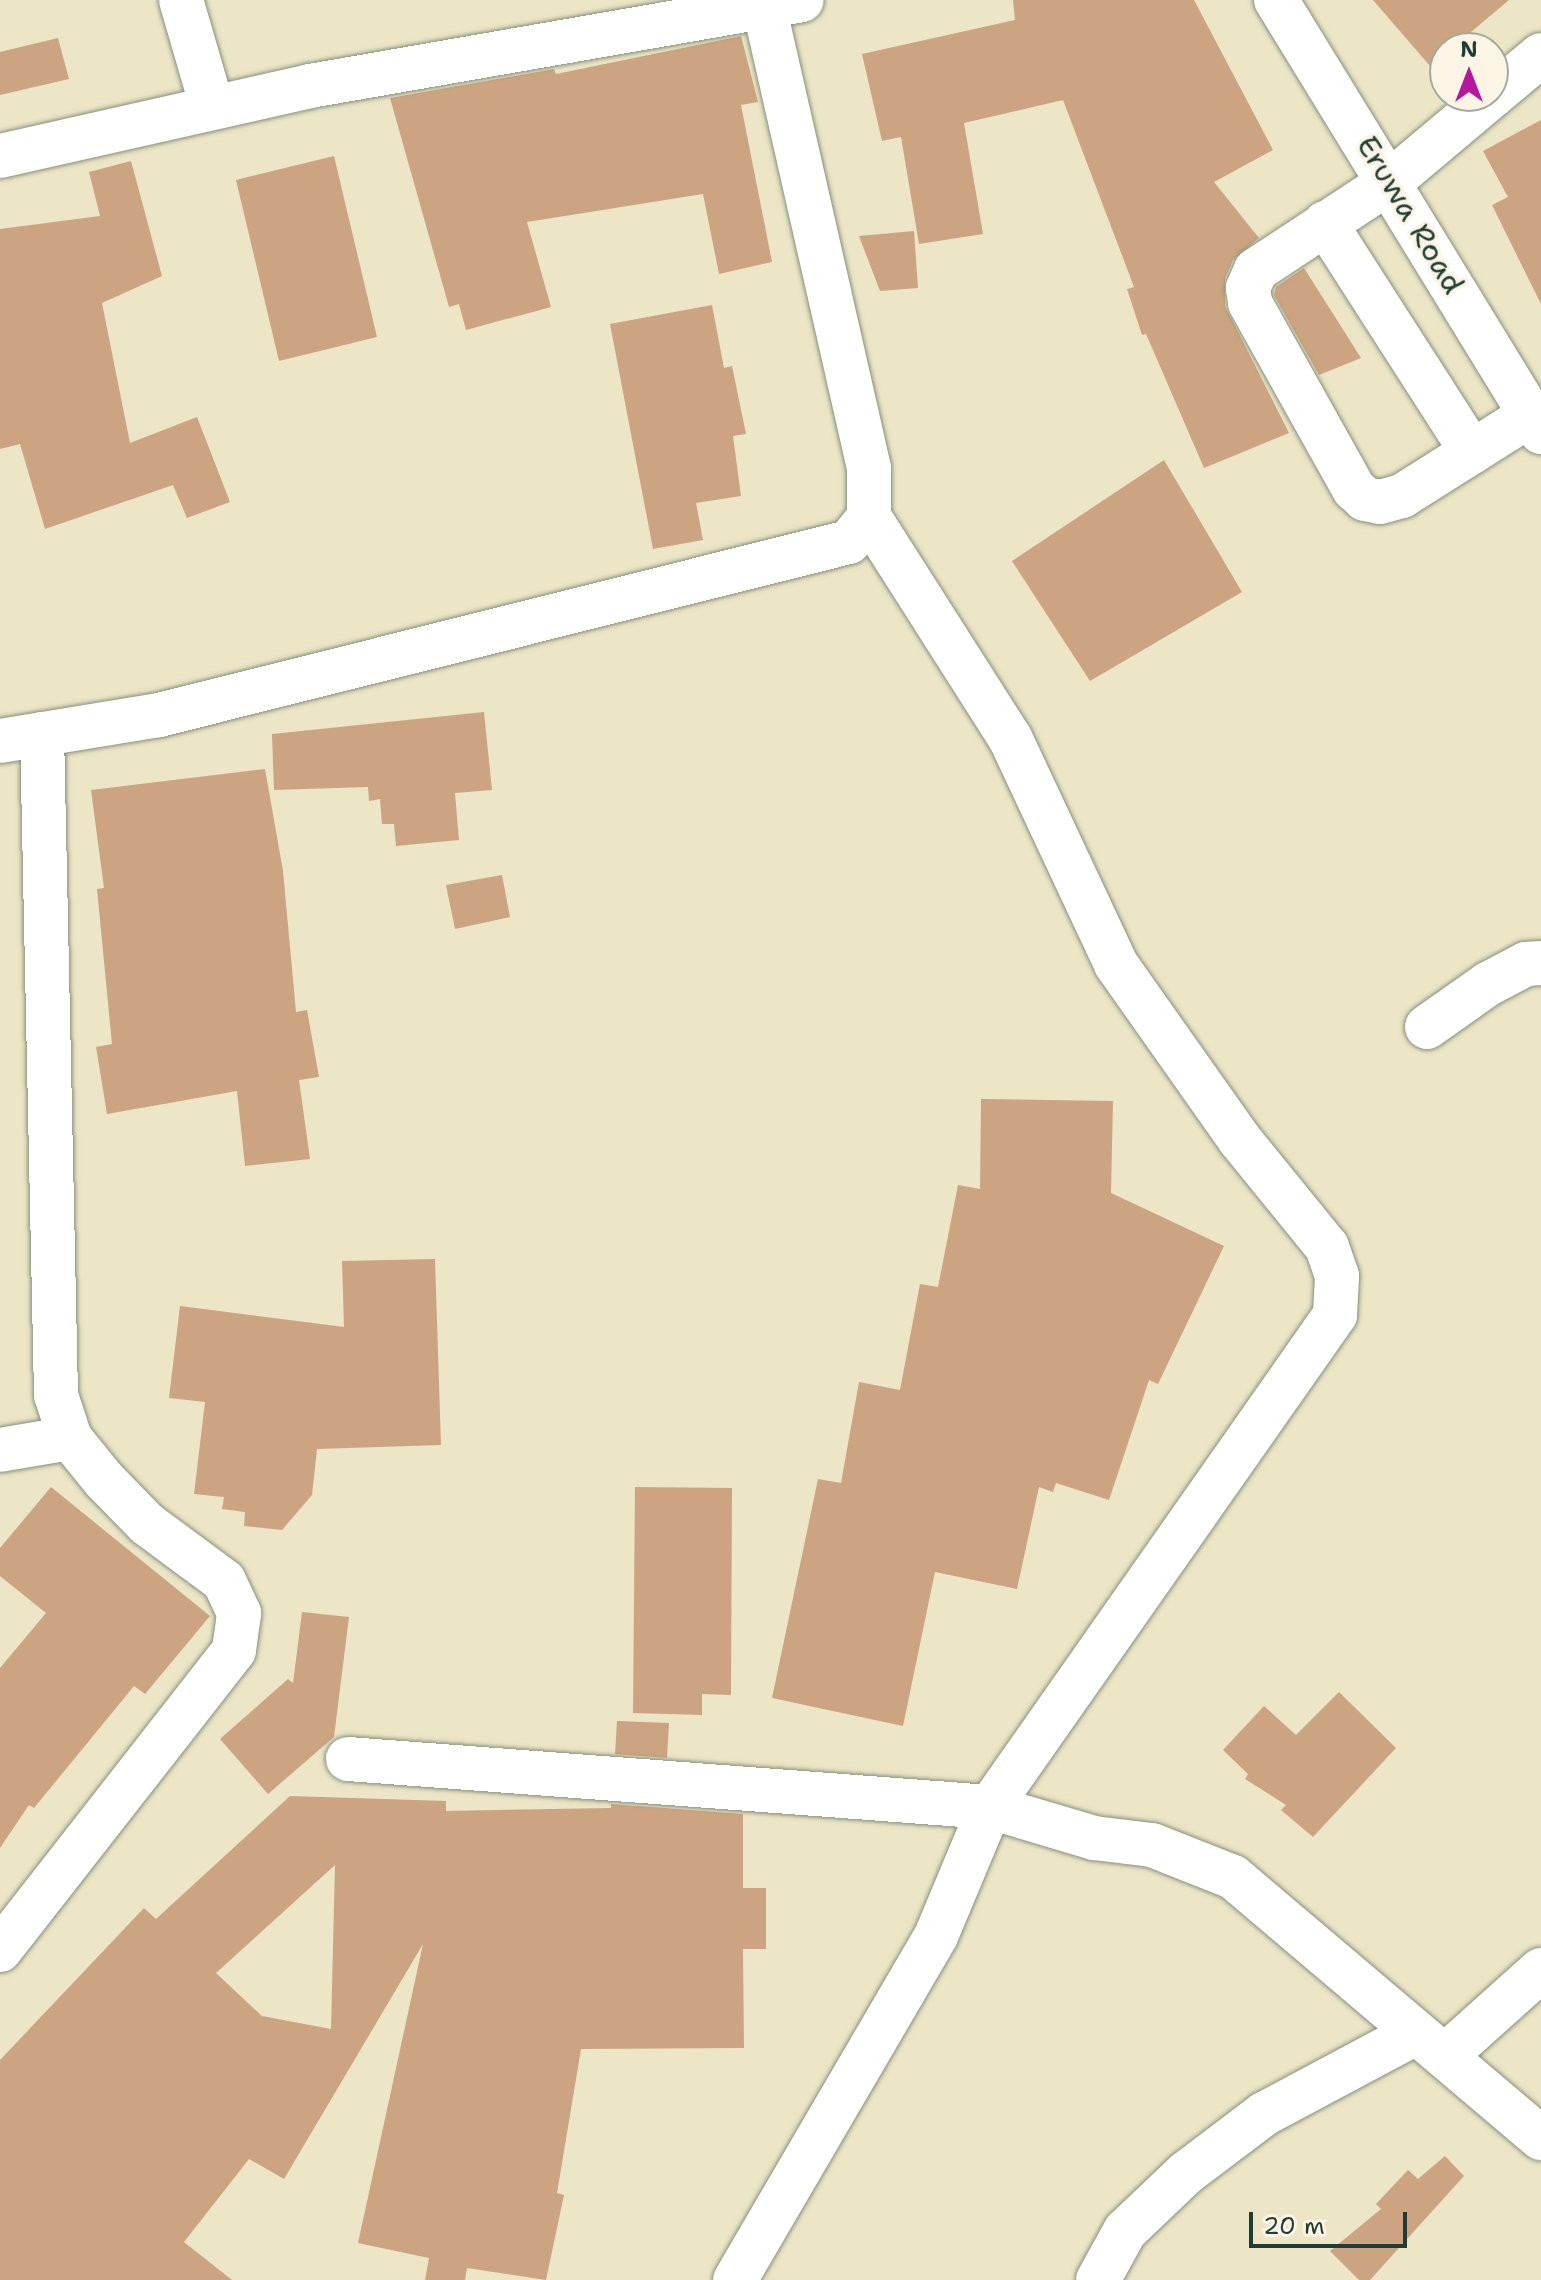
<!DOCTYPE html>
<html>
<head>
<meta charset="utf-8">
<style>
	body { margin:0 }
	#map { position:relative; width:1541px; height:2280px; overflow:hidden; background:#ece5c6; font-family:"Shantell Sans",sans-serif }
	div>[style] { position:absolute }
	.building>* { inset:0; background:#cda481 }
	.roads { filter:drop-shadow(0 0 2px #86917d) drop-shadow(0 0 2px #86917d) }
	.minor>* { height:44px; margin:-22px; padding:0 22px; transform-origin:22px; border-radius:22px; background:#fff }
	.major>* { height:44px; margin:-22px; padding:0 22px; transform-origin:22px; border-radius:22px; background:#fff }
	span { translate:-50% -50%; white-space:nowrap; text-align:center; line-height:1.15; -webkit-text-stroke:7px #fcf5e5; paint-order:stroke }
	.street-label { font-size:30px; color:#1f3d34 }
	.north { position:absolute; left:1429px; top:32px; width:80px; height:80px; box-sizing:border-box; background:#fcf5e5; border:2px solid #a4ab9e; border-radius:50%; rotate:0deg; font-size:22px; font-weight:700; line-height:32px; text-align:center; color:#1f3d34 }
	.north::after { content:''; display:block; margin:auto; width:28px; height:36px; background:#b5179e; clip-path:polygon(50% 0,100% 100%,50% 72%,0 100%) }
	.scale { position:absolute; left:1249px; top:2212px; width:158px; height:36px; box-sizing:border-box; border:4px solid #1f3d34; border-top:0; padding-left:10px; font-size:24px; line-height:28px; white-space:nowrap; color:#1f3d34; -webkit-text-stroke:6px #fcf5e5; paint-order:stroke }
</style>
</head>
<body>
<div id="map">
	<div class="building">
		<div style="clip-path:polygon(1013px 0,1194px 0,1273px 150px,1214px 182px,1259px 238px,1233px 260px,1225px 279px,1225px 306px,1289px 433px,1204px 468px,1146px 334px,1142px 335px,1127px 289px,1134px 287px,1063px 100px,964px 123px,983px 234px,919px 244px,901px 137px,882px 141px,862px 54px,1015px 20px)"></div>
		<div style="clip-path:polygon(1373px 0,1509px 0,1452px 48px,1445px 48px,1430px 66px)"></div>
		<div style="clip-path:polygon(741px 36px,758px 102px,741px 105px,772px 262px,719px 274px,703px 194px,527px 222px,551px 307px,466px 330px,459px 304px,449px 307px,390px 98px,554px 69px,556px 74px)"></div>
		<div style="clip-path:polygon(58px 38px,69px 79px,0 95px,0 52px)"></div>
		<div style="clip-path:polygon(1541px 120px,1541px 304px,1492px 205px,1508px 197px,1483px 151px)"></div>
		<div style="clip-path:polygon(334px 156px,377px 337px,279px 361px,236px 180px)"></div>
		<div style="clip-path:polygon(131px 161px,162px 276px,102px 303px,130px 443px,197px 417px,230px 502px,187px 518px,173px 485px,45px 529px,20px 444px,0 449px,0 229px,100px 216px,89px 172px)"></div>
		<div style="clip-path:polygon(914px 231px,918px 288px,880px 291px,859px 236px)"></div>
		<div style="clip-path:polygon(1304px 268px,1361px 358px,1319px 375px,1274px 295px,1276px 287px)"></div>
		<div style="clip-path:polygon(712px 305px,724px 368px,732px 366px,746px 434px,733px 436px,741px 496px,696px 503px,703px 540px,653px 549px,610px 324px)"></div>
		<div style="clip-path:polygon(1164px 460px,1242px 592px,1090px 681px,1012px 561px)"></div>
		<div style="clip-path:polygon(484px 712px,492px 790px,455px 793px,459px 840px,396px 846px,394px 824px,382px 824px,380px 799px,369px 801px,368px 787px,274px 790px,272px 734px)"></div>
		<div style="clip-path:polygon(265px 769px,283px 871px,296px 1012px,307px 1010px,319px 1077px,299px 1080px,310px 1159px,245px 1166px,237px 1091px,107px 1114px,96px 1047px,112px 1044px,97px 889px,104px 888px,91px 790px)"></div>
		<div style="clip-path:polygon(502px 875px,510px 917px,455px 929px,446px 885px)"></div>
		<div style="clip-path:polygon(981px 1099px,1113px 1101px,1111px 1193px,1224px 1246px,1158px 1384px,1149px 1380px,1109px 1500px,1056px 1483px,1053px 1492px,1039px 1487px,1017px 1589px,935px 1572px,903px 1726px,772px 1698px,818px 1479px,841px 1483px,859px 1382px,900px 1390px,920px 1284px,938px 1287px,958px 1185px,980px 1189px)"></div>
		<div style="clip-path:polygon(435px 1259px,441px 1445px,317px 1449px,312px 1495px,282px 1530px,244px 1526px,245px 1512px,222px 1509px,224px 1497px,194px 1494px,205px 1402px,169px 1398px,180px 1306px,344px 1327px,342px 1261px)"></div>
		<div style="clip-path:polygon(51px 1487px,210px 1616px,145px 1694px,134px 1686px,34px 1808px,29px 1805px,0 1848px,0 1668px,46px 1613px,0 1576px,0 1548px)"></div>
		<div style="clip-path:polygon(635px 1487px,732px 1488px,731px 1695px,702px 1694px,702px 1715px,633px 1713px)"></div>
		<div style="clip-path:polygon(302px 1612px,349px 1617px,334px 1737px,268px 1794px,220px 1739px,288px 1679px,293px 1683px)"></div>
		<div style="clip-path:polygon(1339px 1692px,1396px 1748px,1313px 1837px,1281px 1810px,1286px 1805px,1245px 1779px,1248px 1774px,1223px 1750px,1264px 1706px,1296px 1735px)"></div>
		<div style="clip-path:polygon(617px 1721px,669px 1723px,667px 1758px,615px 1754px)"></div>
		<div style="clip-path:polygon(evenodd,290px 1796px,446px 1801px,446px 1811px,611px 1808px,611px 1804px,743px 1814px,743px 1888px,766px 1888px,766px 1949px,743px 1949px,744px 2048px,581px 2049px,557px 2193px,564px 2195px,546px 2280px,467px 2268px,465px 2280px,425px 2280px,429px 2258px,358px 2243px,423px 1944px,284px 2179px,249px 2159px,184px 2242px,232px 2280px,0 2280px,0 2060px,144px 1908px,156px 1919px,290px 1796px,335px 1865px,331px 2029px,262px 2016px,216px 1973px,335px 1865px)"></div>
		<div style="clip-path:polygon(1445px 2156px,1464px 2176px,1370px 2280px,1359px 2280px,1330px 2251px,1381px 2209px,1376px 2204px,1408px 2170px,1418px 2179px)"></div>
	</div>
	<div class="roads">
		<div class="minor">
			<div style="left:181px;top:0;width:111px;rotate:73.8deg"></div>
			<div style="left:1493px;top:95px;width:62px;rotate:-39.8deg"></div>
			<div style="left:1492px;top:96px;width:132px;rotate:139.9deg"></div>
			<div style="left:1391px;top:181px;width:162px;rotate:146.6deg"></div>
			<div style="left:1256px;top:270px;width:20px;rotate:114deg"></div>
			<div style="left:1248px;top:288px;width:15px;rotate:82deg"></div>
			<div style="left:1250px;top:303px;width:213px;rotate:60.8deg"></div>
			<div style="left:1354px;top:489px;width:15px;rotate:42deg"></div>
			<div style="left:1365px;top:499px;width:15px;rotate:11deg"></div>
			<div style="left:1380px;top:502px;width:23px;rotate:-15deg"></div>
			<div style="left:1402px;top:496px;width:151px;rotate:-32.3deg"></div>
			<div style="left:0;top:156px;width:318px;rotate:-12.7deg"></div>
			<div style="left:310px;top:86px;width:499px;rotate:-9.9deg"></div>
			<div style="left:1325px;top:223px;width:272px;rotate:57.3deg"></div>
			<div style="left:0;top:741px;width:161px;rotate:-9.3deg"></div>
			<div style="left:159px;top:715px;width:711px;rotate:-14.08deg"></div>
			<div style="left:849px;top:542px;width:32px;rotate:-51deg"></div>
			<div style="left:869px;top:517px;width:49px;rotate:-90deg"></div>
			<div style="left:869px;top:468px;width:474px;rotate:-102.8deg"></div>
			<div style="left:1427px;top:1027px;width:75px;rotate:-35.2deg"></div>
			<div style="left:1488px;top:984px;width:43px;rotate:-27.8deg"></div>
			<div style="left:1526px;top:964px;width:15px;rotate:-4deg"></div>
			<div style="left:0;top:1450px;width:71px;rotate:-9.7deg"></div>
			<div style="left:348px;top:1759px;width:644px;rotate:4.28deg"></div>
			<div style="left:990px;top:1807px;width:601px;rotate:-54.96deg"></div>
			<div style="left:1335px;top:1315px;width:39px;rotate:-87deg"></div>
			<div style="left:1337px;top:1276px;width:31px;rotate:-109deg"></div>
			<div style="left:1327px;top:1247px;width:138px;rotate:-129.1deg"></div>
			<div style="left:1240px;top:1140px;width:215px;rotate:-125.2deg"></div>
			<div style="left:1116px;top:964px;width:250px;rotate:-115.1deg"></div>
			<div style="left:1010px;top:738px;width:262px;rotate:-122.5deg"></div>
			<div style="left:0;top:1950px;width:380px;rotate:-52deg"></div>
			<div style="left:234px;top:1650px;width:37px;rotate:-82deg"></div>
			<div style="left:239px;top:1613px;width:35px;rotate:-115deg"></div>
			<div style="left:224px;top:1581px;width:96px;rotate:-143.5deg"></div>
			<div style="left:147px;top:1524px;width:62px;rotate:-134.3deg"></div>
			<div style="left:104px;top:1480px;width:54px;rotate:-129deg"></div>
			<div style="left:70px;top:1438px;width:45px;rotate:-108deg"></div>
			<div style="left:56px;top:1395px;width:661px;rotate:-91.21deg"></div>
			<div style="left:1445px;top:2056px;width:129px;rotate:-41.9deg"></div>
			<div style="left:735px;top:2280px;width:398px;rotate:-59.7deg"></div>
			<div style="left:936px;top:1936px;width:140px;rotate:-67.3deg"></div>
			<div style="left:990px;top:1807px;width:109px;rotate:16.6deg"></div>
			<div style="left:1094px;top:1838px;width:58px;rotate:6.9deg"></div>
			<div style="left:1152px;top:1845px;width:87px;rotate:21.6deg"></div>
			<div style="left:1233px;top:1877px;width:404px;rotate:40.3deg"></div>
			<div style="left:1098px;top:2280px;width:56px;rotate:-61.1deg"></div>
			<div style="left:1125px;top:2231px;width:84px;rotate:-43.6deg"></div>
			<div style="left:1186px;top:2173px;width:98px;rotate:-37.1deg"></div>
			<div style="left:1264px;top:2114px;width:172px;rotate:-28.1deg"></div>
		</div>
		<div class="major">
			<div style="left:1276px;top:0;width:507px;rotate:58.47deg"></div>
		</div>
	</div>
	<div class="street-label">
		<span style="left:1410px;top:215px;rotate:59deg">Eruwa Road</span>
	</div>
	<div class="north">N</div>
	<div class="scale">20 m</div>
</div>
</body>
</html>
